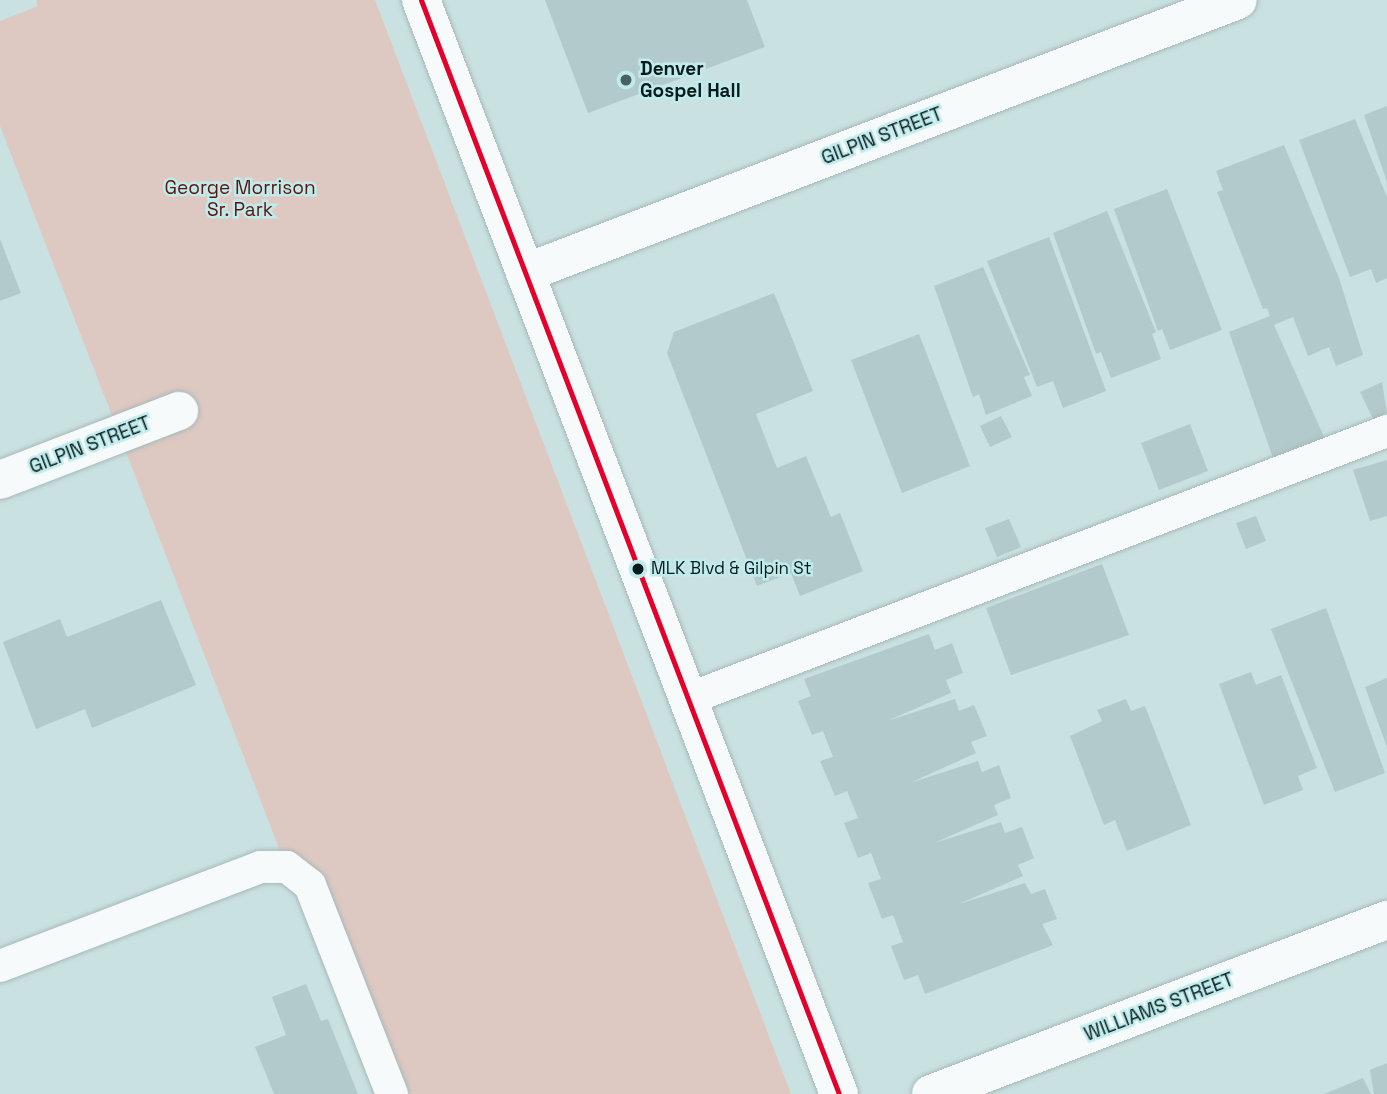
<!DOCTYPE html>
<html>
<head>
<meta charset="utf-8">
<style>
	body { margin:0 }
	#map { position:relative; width:1387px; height:1094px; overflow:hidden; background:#cae1e2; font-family:"Space Grotesk",sans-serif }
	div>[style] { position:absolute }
	.green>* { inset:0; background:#dec8c2 }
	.building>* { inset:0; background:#b2cacb }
	.roads { filter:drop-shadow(0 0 2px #a7b9b9) drop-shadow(0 0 2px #a7b9b9) }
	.lane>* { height:32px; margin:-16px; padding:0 16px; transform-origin:16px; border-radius:16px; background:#f7fafb }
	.street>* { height:38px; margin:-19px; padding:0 19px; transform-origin:19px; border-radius:19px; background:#f7fafb }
	.secondary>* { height:38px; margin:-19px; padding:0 19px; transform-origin:19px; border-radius:19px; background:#f7fafb }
	.bus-1>* { height:5px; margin:-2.5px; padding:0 2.5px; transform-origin:2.5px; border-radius:2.5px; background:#e4002b }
	.dots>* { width:19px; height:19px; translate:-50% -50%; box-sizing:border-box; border:4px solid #c0ebec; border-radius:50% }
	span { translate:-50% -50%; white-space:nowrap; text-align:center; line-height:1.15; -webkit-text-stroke:5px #c0ebec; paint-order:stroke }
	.bus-label { font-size:17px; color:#091a1b }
	.left { translate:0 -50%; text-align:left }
	.poi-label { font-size:19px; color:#091a1b; font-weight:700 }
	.street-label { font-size:19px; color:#091a1b }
	.park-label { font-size:19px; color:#5e140a }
</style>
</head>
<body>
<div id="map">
	<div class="green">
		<div style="clip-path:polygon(36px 0,375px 0,791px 1094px,374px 1094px,0 126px,0 21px,38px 6px)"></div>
	</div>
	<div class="building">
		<div style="clip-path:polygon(545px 0,747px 0,765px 47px,588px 113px)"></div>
		<div style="clip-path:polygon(1387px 106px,1387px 182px,1364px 115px)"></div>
		<div style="clip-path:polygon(1355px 119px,1387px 197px,1387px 278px,1376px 283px,1371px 269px,1350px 277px,1299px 140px)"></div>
		<div style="clip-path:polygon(1284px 145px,1339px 278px,1363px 355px,1336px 366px,1329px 347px,1308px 356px,1293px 317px,1274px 325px,1325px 439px,1273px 458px,1229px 332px,1270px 316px,1267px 308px,1263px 309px,1217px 192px,1223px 190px,1216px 171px)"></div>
		<div style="clip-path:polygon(1167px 189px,1222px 330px,1170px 350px,1162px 329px,1158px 331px,1114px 209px)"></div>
		<div style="clip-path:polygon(1107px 211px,1156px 332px,1152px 334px,1161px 359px,1111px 378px,1101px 352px,1096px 354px,1053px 233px)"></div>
		<div style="clip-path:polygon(1049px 237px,1106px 391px,1063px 408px,1053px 381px,1037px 387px,987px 261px)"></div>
		<div style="clip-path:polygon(0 239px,21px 293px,0 301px)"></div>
		<div style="clip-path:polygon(983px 267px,1030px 375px,1024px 377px,1032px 396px,986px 415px,979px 394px,973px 397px,934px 286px)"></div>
		<div style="clip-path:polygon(774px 293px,813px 391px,756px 414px,777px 468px,806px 456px,831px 517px,840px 513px,863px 571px,800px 596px,791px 573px,757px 586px,667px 353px,674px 332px)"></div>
		<div style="clip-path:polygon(919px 334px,970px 466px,902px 493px,851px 360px)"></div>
		<div style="clip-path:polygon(1382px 382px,1387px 413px,1373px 419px,1360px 392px)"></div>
		<div style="clip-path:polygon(1001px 416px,1012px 437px,990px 447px,980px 426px)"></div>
		<div style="clip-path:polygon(1190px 424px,1208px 471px,1159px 490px,1141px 443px)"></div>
		<div style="clip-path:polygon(1387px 460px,1387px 516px,1370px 521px,1353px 470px)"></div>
		<div style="clip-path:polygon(1256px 516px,1266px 541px,1246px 549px,1236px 523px)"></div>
		<div style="clip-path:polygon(1009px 519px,1021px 547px,997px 557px,985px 528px)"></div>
		<div style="clip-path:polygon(1102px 564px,1129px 635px,1011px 675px,986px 608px)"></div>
		<div style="clip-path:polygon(161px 600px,196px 685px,92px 728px,85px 709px,36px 729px,3px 642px,60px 619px,67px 637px)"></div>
		<div style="clip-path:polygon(1326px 608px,1385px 773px,1335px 792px,1271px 629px)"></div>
		<div style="clip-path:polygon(929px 634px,935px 650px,952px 643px,963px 673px,946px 680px,951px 693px,887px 721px,955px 699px,959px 711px,974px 705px,987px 736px,971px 742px,976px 753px,910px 783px,978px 761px,982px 772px,999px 765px,1011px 798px,994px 805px,998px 815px,934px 843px,1001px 822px,1005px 833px,1022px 827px,1034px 858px,1018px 865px,1023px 876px,959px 904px,1025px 883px,1031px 894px,1045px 889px,1057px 919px,1042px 924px,1053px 945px,925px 994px,918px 975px,904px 980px,891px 946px,903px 942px,893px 915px,882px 919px,868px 883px,881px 879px,871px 853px,858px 858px,844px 823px,858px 818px,847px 791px,835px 796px,820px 761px,833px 757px,823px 731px,812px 735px,798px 701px,811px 696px,804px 679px)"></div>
		<div style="clip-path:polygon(1251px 672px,1256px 685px,1281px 675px,1317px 768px,1298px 776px,1303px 790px,1264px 805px,1219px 684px)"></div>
		<div style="clip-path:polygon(1387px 678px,1387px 747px,1365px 687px)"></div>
		<div style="clip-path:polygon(1126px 699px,1131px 711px,1145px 706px,1191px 825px,1127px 851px,1115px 820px,1104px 825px,1070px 736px,1102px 721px,1097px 710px)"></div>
		<div style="clip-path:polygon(306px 984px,321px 1021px,328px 1019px,358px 1094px,274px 1094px,255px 1047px,286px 1035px,272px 997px)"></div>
		<div style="clip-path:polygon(1387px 1063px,1387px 1094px,1374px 1094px,1370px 1070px)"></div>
		<div style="clip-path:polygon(1363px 1078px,1371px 1094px,1324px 1094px)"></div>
	</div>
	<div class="roads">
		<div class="lane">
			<div style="left:688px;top:699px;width:749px;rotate:-20.98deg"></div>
			<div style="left:0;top:966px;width:278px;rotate:-20.8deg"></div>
			<div style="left:260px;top:867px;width:27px"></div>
			<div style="left:287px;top:867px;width:29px;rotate:38deg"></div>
			<div style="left:310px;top:885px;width:225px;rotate:68.6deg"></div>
		</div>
		<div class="street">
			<div style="left:525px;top:273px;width:763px;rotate:-20.95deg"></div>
			<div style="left:0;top:480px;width:192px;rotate:-21.1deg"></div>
		</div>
		<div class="secondary">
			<div style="left:421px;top:0;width:1171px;rotate:69.09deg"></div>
			<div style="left:931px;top:1094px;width:488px;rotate:-20.9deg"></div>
		</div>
	</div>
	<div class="bus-1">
		<div style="left:421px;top:0;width:1171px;rotate:69.09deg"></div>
	</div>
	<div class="dots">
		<div style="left:626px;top:80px;background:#4d6061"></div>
		<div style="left:638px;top:569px;background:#091a1b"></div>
	</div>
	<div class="bus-label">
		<span class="left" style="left:651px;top:569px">MLK Blvd &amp; Gilpin St</span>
	</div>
	<div class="poi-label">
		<span class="left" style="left:640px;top:80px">Denver<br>Gospel Hall</span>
	</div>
	<div class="street-label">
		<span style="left:882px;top:136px;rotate:-21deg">GILPIN STREET</span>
		<span style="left:90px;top:445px;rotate:-21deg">GILPIN STREET</span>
		<span style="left:1159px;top:1007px;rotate:-21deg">WILLIAMS STREET</span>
	</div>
	<div class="park-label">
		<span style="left:240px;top:199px">George Morrison<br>Sr. Park</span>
	</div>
</div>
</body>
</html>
